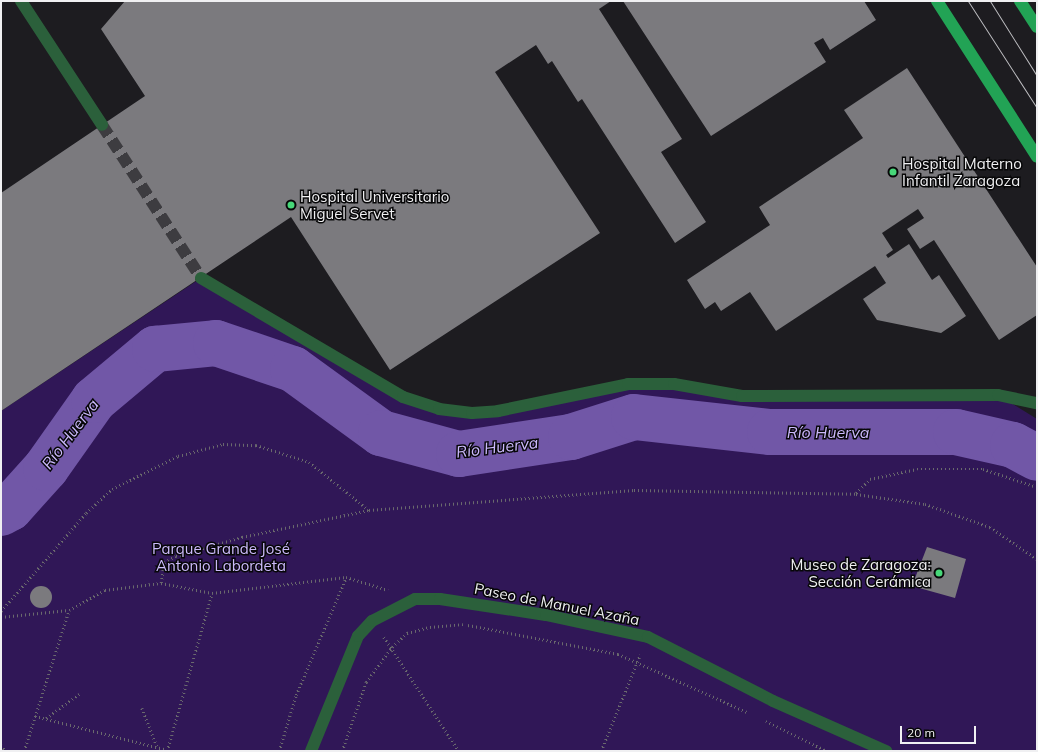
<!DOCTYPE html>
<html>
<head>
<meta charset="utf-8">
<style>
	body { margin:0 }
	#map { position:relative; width:1038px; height:752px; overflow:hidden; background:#1d1c20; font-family:Mulish,sans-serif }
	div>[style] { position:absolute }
	.green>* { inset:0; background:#301757 }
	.river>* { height:46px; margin:-23px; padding:0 23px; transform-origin:23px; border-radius:23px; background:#7157a7 }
	.building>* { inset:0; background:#7b7a7e }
	.round { border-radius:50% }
	.minor-tunnel>* { height:12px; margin-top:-6px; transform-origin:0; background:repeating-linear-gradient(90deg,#3d3c40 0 12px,transparent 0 18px) }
	.path>* { height:2.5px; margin-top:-1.25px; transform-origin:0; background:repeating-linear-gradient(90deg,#6a696d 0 1px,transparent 0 4px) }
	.minor>* { height:12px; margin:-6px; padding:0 6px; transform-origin:6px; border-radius:6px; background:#2b603b }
	.major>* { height:12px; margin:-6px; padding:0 6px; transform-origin:6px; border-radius:6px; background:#22a355 }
	.tram>* { height:1px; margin:-0.5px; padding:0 0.5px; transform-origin:0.5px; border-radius:0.5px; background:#bdbdc0 }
	.dots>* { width:11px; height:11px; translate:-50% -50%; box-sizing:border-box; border:2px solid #070708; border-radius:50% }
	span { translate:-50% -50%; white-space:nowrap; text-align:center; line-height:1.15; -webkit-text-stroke:3px #070708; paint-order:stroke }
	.poi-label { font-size:15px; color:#f0f0f2 }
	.left { translate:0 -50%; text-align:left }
	.right { translate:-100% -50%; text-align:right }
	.park-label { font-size:15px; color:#ccbafb }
	.street-label { font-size:15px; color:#f0f0f2 }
	.water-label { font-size:16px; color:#cbb9fb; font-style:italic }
	.frame { position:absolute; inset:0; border:2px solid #f0f0f2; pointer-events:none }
	.scale { position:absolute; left:900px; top:726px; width:76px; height:18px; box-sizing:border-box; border:2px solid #f0f0f2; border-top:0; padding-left:5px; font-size:12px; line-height:14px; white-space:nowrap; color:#f0f0f2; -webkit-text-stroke:3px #070708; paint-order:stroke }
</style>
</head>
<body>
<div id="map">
	<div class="green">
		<div style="clip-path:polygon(201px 278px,403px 397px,472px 413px,628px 384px,742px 396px,998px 395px,1037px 419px,1037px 458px,1013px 445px,961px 433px,1037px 462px,1037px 751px,1px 751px,1px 411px)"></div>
	</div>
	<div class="river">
		<div style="left:1px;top:513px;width:10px;rotate:-29deg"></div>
		<div style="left:10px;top:508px;width:54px;rotate:-48deg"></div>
		<div style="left:46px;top:468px;width:83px;rotate:-54.8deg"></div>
		<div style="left:94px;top:400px;width:80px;rotate:-39.9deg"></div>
		<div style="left:155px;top:349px;width:61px;rotate:-5.6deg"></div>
		<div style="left:216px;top:343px;width:81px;rotate:18.7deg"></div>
		<div style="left:293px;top:369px;width:109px;rotate:36deg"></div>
		<div style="left:381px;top:433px;width:81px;rotate:15.1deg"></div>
		<div style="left:459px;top:454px;width:113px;rotate:-8.6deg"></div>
		<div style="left:571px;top:437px;width:66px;rotate:-17.6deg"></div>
		<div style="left:634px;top:417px;width:137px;rotate:6.3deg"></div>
		<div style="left:770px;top:432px;width:186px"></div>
		<div style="left:956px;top:432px;width:58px;rotate:12.8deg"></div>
		<div style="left:1013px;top:445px;width:27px;rotate:28deg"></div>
	</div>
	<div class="building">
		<div style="clip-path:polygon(125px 1px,611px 1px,599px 9px,682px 139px,661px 152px,706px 222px,675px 243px,582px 99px,578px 102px,552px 61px,548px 64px,536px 45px,495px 72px,600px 233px,390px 370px,291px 217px,1px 411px,1px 193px,145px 96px,101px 29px)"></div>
		<div style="clip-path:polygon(623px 1px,864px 1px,876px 20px,830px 50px,823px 38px,814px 43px,826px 62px,711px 136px)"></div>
		<div style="clip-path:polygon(907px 68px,1037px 267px,1037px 315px,999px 340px,934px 240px,920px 249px,907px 229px,924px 218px,918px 209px,882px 233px,893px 250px,886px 255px,888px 258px,909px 244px,932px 280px,939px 275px,966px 316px,941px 333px,877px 320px,863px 299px,886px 283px,875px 266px,776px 331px,750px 292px,721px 311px,715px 302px,705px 309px,687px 280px,770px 225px,759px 207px,863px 138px,844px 110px)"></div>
		<div style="clip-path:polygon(927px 547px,966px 559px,955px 598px,912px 586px)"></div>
		<div class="round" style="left:30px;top:586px;width:22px;height:22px"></div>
	</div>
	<div class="minor-tunnel">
		<div style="left:102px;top:125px;width:182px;rotate:57.1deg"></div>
	</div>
	<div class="path">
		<div style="left:856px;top:493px;width:20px;rotate:-45deg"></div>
		<div style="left:870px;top:479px;width:48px;rotate:-12deg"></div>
		<div style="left:917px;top:469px;width:66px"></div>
		<div style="left:983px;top:469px;width:57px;rotate:18.4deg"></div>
		<div style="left:161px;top:583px;width:21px;rotate:-82deg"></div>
		<div style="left:164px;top:562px;width:13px;rotate:-27deg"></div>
		<div style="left:176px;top:556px;width:69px;rotate:-16.1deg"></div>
		<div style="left:242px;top:537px;width:130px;rotate:-12deg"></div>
		<div style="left:1px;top:611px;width:130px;rotate:-49.1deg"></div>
		<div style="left:86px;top:513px;width:35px;rotate:-43deg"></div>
		<div style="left:112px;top:489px;width:74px;rotate:-26.6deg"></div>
		<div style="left:178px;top:456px;width:47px;rotate:-14.9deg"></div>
		<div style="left:223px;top:444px;width:33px;rotate:2deg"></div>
		<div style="left:256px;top:445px;width:56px;rotate:17.8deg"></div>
		<div style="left:309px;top:462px;width:77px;rotate:38.7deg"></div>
		<div style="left:369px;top:510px;width:266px;rotate:-4.3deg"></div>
		<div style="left:634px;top:490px;width:222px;rotate:1deg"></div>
		<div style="left:856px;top:494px;width:70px;rotate:8.2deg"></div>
		<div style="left:925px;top:504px;width:69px;rotate:19.5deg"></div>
		<div style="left:990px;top:527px;width:57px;rotate:34.2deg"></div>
		<div style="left:1px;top:617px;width:68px;rotate:-5.9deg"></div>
		<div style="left:69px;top:610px;width:41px;rotate:-29.1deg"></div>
		<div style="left:105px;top:590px;width:56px;rotate:-7.1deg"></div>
		<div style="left:161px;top:583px;width:52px;rotate:11.1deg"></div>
		<div style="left:212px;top:593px;width:135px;rotate:-6.8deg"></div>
		<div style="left:346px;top:577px;width:44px;rotate:17.2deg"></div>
		<div style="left:468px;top:625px;width:153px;rotate:10.9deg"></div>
		<div style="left:618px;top:654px;width:141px;rotate:24.2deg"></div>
		<div style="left:384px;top:637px;width:136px;rotate:56.7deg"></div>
		<div style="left:142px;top:708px;width:41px;rotate:68.5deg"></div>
		<div style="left:35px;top:716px;width:136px;rotate:14.4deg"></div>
		<div style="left:46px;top:718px;width:41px;rotate:-36deg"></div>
		<div style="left:766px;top:721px;width:68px;rotate:26.2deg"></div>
		<div style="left:1px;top:745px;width:8px;rotate:50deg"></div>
		<div style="left:24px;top:751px;width:148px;rotate:-72.3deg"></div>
		<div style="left:167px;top:751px;width:164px;rotate:-74.1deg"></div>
		<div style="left:279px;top:751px;width:59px;rotate:-73.1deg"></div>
		<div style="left:296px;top:695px;width:127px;rotate:-66.9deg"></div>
		<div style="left:342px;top:751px;width:73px;rotate:-70.8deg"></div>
		<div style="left:366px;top:682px;width:44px;rotate:-53.4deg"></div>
		<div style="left:392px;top:647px;width:21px;rotate:-43deg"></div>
		<div style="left:407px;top:633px;width:24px;rotate:-15deg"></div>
		<div style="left:430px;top:627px;width:33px;rotate:-5deg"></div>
		<div style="left:601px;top:751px;width:104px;rotate:-67.9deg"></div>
	</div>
	<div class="minor">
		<div style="left:21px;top:1px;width:148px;rotate:56.8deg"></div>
		<div style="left:201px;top:278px;width:234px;rotate:30.5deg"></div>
		<div style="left:403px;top:397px;width:38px;rotate:18deg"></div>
		<div style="left:439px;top:409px;width:33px;rotate:7deg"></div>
		<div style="left:472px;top:413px;width:26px;rotate:-4deg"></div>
		<div style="left:498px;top:411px;width:133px;rotate:-11.7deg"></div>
		<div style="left:628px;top:384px;width:46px"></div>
		<div style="left:674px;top:384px;width:69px;rotate:10deg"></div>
		<div style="left:742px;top:396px;width:256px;rotate:-0.2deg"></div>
		<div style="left:998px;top:395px;width:40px;rotate:12deg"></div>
		<div style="left:311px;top:751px;width:124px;rotate:-67.8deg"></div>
		<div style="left:358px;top:636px;width:21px;rotate:-47deg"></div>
		<div style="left:372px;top:621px;width:48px;rotate:-27.1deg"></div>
		<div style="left:415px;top:599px;width:25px"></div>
		<div style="left:440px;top:599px;width:107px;rotate:8.6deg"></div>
		<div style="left:546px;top:615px;width:104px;rotate:12.2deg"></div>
		<div style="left:648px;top:637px;width:140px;rotate:27.1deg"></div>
		<div style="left:773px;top:701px;width:124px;rotate:23.9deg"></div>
	</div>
	<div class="major">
		<div style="left:937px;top:1px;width:185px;rotate:57.3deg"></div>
		<div style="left:1020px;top:1px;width:31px;rotate:57deg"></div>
	</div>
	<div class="tram">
		<div style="left:968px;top:1px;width:127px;rotate:57.2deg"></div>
		<div style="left:990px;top:1px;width:89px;rotate:57.9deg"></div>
	</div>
	<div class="dots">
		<div style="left:893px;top:172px;background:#47d779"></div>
		<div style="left:291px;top:205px;background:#47d779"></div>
		<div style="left:939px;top:573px;background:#47d779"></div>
	</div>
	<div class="poi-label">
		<span class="left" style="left:902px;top:172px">Hospital Materno<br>Infantil Zaragoza</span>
		<span class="left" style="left:300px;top:205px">Hospital Universitario<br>Miguel Servet</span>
		<span class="right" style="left:931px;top:573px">Museo de Zaragoza:<br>Sección Cerámica</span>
	</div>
	<div class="park-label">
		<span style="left:221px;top:557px">Parque Grande José<br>Antonio Labordeta</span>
	</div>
	<div class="street-label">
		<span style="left:557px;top:604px;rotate:11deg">Paseo de Manuel Azaña</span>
	</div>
	<div class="water-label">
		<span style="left:828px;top:432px">Río Huerva</span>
		<span style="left:70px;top:434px;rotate:-53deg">Río Huerva</span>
		<span style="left:497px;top:447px;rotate:-7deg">Río Huerva</span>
	</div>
	<div class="frame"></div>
	<div class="scale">20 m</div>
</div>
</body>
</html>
